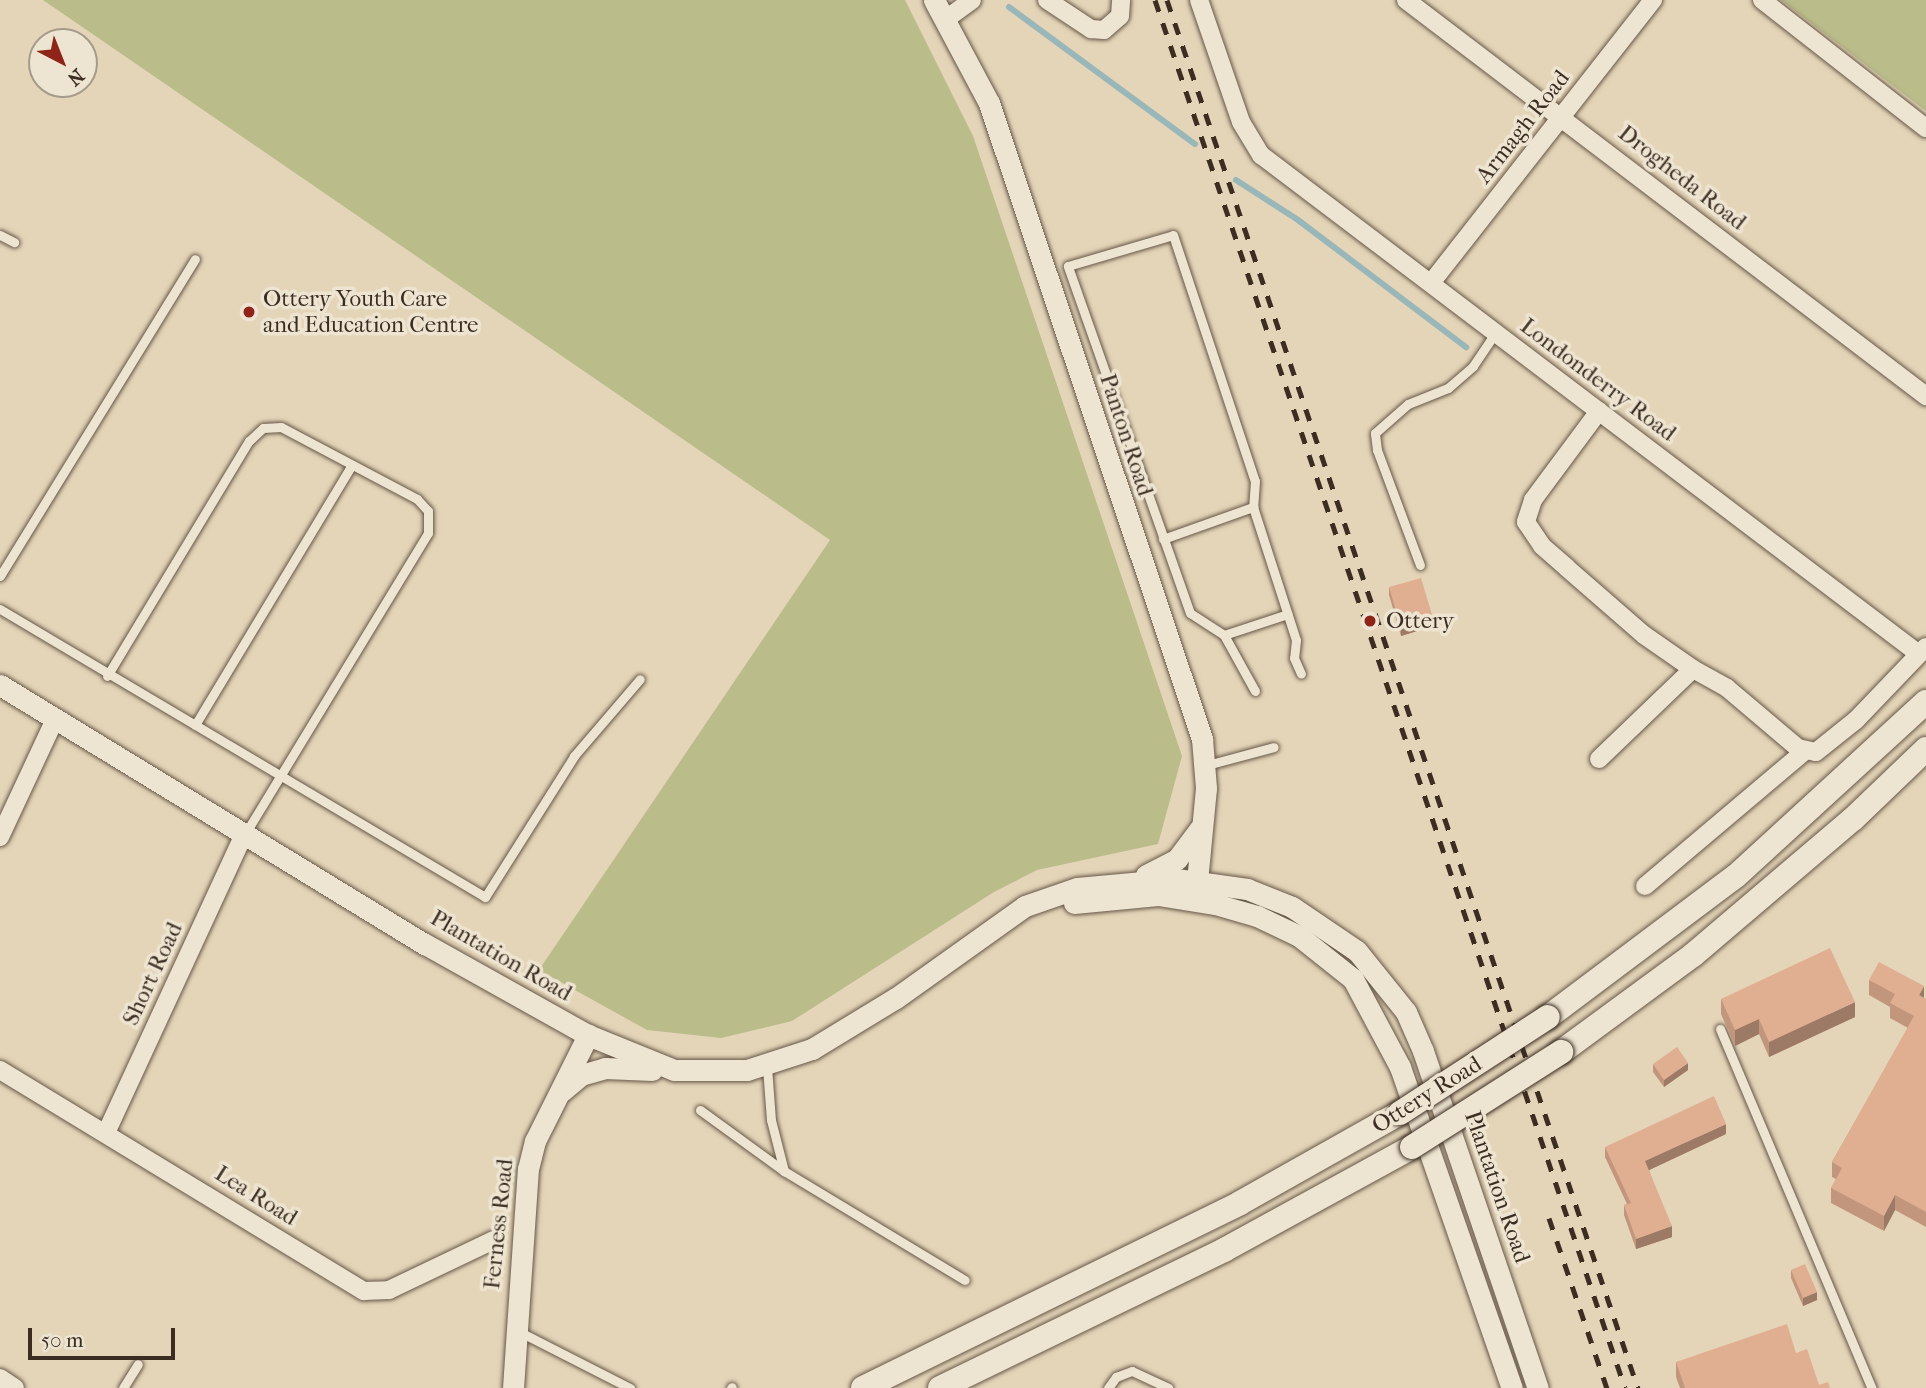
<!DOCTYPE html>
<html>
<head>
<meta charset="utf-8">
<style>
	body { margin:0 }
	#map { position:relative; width:1926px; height:1388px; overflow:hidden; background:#e4d5b8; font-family:"IM FELL French Canon",serif }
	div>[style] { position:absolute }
	.green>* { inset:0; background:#babc8a }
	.stream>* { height:6px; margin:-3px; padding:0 3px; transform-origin:3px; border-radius:3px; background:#99b6b9 }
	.roads { filter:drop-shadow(0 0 2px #665748) drop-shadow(0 0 2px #665748) }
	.service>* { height:9px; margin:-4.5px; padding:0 4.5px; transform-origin:4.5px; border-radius:4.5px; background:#ede4d1 }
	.minor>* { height:18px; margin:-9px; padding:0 9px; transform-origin:9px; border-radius:9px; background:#ede4d1 }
	.tertiary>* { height:21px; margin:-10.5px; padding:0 10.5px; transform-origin:10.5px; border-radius:10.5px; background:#ede4d1 }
	.secondary>* { height:24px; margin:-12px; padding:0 12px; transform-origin:12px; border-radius:12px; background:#ede4d1 }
	.rail>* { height:5px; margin-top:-2.5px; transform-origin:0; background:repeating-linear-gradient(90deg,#3c2d23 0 12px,transparent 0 24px) }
	.bridges { filter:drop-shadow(0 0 2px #3c2d23) drop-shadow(0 0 2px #3c2d23) }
	.secondary-bridge>* { height:24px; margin:-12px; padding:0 12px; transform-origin:12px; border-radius:12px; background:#ede4d1 }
	.wall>* { inset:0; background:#c1967d }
	.shaded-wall>* { inset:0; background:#9d7a66 }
	.building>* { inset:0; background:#e0ae91 }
	.dots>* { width:19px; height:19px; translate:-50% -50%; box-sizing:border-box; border:4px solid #ede4d1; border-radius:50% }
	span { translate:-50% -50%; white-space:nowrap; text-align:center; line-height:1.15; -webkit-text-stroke:7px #ede4d1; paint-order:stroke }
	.street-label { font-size:23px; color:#3c2d23 }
	.poi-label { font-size:23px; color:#3c2d23 }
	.left { translate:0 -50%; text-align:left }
	.north { position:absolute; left:28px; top:28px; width:70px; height:70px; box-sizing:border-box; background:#ede4d1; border:2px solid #a69b8b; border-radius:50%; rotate:138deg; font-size:19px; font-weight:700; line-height:28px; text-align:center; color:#3c2d23 }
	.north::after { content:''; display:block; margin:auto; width:24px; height:32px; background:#8f2418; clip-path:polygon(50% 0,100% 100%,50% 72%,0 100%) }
	.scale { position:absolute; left:28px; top:1328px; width:147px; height:32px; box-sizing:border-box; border:4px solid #3c2d23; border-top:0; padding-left:9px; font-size:21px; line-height:24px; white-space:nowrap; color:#3c2d23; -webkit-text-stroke:5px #ede4d1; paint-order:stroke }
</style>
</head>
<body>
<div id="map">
	<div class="green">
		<div style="clip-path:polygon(43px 0,905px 0,973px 136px,1182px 756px,1158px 844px,1037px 870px,994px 892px,792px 1021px,721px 1038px,647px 1030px,539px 970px,830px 540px)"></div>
		<div style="clip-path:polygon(1781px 0,1926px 0,1926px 111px)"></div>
	</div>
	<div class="stream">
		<div style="left:1009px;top:7px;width:231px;rotate:36.4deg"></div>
		<div style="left:1236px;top:180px;width:74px;rotate:32.8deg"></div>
		<div style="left:1298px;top:220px;width:211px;rotate:37.1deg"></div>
	</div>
	<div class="roads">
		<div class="service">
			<div style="left:0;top:235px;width:16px;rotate:27deg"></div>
			<div style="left:1163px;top:539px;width:96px;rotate:-19.6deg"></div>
			<div style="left:1420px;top:565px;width:123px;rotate:-110.5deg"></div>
			<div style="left:1377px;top:450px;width:17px;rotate:-97deg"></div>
			<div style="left:1375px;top:433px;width:44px;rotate:-41.3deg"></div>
			<div style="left:1408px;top:404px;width:43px;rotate:-21.8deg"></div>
			<div style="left:1448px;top:388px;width:33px;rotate:-41deg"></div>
			<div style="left:1473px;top:366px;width:40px;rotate:-56deg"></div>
			<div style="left:0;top:576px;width:372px;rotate:-58.4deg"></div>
			<div style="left:0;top:609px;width:564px;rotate:30.7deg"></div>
			<div style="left:485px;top:897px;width:167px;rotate:-57.7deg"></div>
			<div style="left:574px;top:756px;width:101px;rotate:-49.4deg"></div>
			<div style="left:1224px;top:635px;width:67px;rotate:-18.2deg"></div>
			<div style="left:107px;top:676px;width:275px;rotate:-58.9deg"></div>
			<div style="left:249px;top:441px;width:19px;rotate:-43deg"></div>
			<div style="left:263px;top:428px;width:18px;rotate:-3deg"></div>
			<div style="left:281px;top:427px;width:154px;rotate:27.9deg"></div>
			<div style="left:417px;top:499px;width:16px;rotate:47deg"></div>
			<div style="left:428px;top:511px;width:22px;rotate:90deg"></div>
			<div style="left:428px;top:533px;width:352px;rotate:121.3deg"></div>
			<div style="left:1255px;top:691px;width:64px;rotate:-119deg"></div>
			<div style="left:1224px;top:635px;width:40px;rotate:-147.1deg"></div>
			<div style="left:1190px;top:613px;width:368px;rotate:-109.4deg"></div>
			<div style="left:1068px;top:266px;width:109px;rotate:-16.4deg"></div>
			<div style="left:1173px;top:235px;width:259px;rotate:71.6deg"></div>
			<div style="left:1255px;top:481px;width:26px;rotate:94deg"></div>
			<div style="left:1253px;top:507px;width:140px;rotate:72.1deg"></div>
			<div style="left:1296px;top:640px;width:18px;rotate:96deg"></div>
			<div style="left:1294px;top:658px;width:17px;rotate:66deg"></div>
			<div style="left:195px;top:725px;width:304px;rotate:-58.9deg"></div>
			<div style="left:1207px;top:765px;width:69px;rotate:-15deg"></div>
			<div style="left:1720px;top:1029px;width:390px;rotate:67.1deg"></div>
			<div style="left:767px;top:1067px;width:53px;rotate:85.7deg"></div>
			<div style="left:771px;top:1120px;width:53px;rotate:75.7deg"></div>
			<div style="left:700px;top:1110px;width:104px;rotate:36deg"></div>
			<div style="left:784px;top:1171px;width:211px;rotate:31.1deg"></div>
			<div style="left:518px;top:1331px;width:126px;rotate:27deg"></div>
			<div style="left:123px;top:1388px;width:28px;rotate:-58deg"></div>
			<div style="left:731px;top:1388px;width:1px;rotate:-45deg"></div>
			<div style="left:1108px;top:1388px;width:14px;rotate:-54deg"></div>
			<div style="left:1116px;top:1377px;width:17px;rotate:-21deg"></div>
			<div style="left:1132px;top:1371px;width:40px;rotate:25deg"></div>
		</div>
		<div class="minor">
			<div style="left:1047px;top:0;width:53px;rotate:33.4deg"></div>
			<div style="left:1091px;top:29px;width:13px;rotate:4deg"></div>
			<div style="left:1104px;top:30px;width:21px;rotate:-41deg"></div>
			<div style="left:1120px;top:16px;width:16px;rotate:-86deg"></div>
			<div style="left:1199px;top:0;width:129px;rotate:71deg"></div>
			<div style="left:1241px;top:122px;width:39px;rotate:59deg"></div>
			<div style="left:1261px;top:155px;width:826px;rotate:37.18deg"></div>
			<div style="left:1406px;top:0;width:654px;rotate:37.29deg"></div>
			<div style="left:1762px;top:0;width:208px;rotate:38deg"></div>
			<div style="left:946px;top:19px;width:32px;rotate:-36deg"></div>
			<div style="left:1431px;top:283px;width:360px;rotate:-51.9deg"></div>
			<div style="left:1599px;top:411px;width:111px;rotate:126.6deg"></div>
			<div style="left:1533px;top:500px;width:23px;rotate:108deg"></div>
			<div style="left:1526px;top:522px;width:29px;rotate:56deg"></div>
			<div style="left:1542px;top:546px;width:33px;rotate:41deg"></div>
			<div style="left:1567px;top:568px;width:102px;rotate:41deg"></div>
			<div style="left:1644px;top:635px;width:60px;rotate:34.8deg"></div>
			<div style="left:1599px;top:759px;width:130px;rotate:-43.8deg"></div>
			<div style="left:1693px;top:669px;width:39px;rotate:29deg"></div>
			<div style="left:1727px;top:688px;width:93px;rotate:40.2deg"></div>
			<div style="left:1798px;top:748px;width:18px;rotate:13deg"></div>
			<div style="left:1816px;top:752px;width:51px;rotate:-38.7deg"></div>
			<div style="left:1856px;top:720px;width:101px;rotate:-46.2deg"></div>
			<div style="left:0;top:837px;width:130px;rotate:-65deg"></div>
			<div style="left:1645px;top:886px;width:209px;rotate:-40.2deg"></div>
			<div style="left:0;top:1070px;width:426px;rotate:31.3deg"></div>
			<div style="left:364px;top:1291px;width:25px;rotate:-2deg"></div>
			<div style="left:389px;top:1290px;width:116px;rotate:-25.5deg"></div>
			<div style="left:106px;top:1133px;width:328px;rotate:-65.2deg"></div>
			<div style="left:0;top:1378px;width:18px;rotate:34deg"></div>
		</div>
		<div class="tertiary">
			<div style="left:934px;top:0;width:117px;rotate:61.9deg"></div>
			<div style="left:989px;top:103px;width:671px;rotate:71.48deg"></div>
			<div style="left:1202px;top:739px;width:49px;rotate:85.3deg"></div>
			<div style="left:1206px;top:788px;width:93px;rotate:95.5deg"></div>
			<div style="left:1197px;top:881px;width:20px;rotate:117deg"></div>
			<div style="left:0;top:685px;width:498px;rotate:31.4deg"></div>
			<div style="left:425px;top:944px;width:187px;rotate:29.2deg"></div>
			<div style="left:588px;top:1035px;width:93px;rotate:22.1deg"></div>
			<div style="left:674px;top:1070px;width:73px"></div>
			<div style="left:747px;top:1070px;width:68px;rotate:-17.9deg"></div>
			<div style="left:812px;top:1049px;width:98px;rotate:-31.3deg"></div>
			<div style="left:896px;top:998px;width:158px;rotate:-35.5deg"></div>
			<div style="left:1025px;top:906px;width:55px;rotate:-19.1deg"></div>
			<div style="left:1077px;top:888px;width:99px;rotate:-5.2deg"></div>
			<div style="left:1176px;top:879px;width:72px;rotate:8deg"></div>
			<div style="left:1247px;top:889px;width:48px;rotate:21.8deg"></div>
			<div style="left:1292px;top:907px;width:78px;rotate:34.1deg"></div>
			<div style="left:1357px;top:951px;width:78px;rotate:51.2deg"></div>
			<div style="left:1406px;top:1012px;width:43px;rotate:66.4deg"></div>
			<div style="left:1423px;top:1051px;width:356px;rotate:71.2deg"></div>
			<div style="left:1146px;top:875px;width:35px;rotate:-27deg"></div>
			<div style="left:1177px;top:859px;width:38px;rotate:-53deg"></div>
			<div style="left:1074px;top:903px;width:84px;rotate:-5.4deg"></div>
			<div style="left:1158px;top:895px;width:58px;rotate:9deg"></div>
			<div style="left:1215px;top:904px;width:44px;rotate:15.9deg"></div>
			<div style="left:1257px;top:916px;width:47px;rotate:25.5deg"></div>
			<div style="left:1299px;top:936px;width:69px;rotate:38.5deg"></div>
			<div style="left:1353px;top:979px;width:100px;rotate:61.9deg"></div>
			<div style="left:1400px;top:1067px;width:340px;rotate:70.8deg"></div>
			<div style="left:562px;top:1091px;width:25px;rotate:-40deg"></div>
			<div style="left:581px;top:1075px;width:25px;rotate:-16deg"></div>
			<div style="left:605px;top:1068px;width:47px;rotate:2.4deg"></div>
			<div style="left:513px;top:1388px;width:220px;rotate:-86.1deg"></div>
			<div style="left:528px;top:1169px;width:29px;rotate:-76deg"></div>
			<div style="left:535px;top:1141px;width:119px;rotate:-63.4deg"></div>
		</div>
		<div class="secondary">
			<div style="left:1548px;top:1017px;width:235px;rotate:-36.9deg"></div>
			<div style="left:1736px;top:876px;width:258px;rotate:-42.5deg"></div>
			<div style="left:1561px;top:1052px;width:164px;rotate:-36.3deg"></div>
			<div style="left:1693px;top:955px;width:210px;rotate:-40.4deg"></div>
			<div style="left:1853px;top:819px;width:101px;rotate:-43.8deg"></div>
			<div style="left:863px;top:1388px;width:420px;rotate:-26.1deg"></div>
			<div style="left:1240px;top:1203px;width:184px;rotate:-29.4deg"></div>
			<div style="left:940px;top:1388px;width:316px;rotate:-25.9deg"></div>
			<div style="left:1224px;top:1250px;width:214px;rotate:-28.7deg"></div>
		</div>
	</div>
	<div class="rail">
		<div style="left:1155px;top:0;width:1465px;rotate:71.29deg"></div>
		<div style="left:1167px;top:0;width:1466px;rotate:71.26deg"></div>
		<div style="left:1549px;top:1218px;width:180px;rotate:71.2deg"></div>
	</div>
	<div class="bridges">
		<div class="secondary-bridge">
			<div style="left:1400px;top:1113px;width:176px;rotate:-33deg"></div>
			<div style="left:1412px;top:1147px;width:177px;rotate:-32.5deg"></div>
		</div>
	</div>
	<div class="wall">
		<div style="clip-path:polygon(1389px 587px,1433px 626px,1401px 636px,1389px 595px)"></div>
		<div style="clip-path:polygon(1869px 980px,1926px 999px,1926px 1227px,1895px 1210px,1884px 1231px,1831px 1203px,1831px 1188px,1836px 1179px,1832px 1177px,1832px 1162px,1908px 1028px,1890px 1018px,1890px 1007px,1869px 995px)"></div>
		<div style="clip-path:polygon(1721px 999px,1855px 1017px,1769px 1057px,1759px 1034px,1735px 1046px,1721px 1014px)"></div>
		<div style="clip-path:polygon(1653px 1064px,1688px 1070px,1664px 1087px,1653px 1072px)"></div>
		<div style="clip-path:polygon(1726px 1134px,1649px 1170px,1672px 1237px,1636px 1249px,1624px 1215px,1624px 1205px,1627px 1204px,1605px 1157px,1605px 1147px)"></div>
		<div style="clip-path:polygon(1791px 1270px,1817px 1300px,1803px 1306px,1791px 1278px)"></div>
		<div style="clip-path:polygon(1796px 1353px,1819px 1385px,1830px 1388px,1680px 1388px,1676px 1377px,1676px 1362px)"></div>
	</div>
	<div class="shaded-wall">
		<div style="clip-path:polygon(1433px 618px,1433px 626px,1401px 636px,1401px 628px)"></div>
		<div style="clip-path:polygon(1924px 986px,1924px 1001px,1919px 995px)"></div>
		<div style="clip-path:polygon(1855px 1002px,1855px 1017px,1769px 1057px,1769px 1042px)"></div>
		<div style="clip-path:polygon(1759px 1019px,1759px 1034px,1735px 1046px,1735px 1030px)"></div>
		<div style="clip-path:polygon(1688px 1063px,1688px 1070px,1664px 1087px,1664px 1080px)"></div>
		<div style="clip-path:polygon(1726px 1124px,1726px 1134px,1645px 1172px,1645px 1161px)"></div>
		<div style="clip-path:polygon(1895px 1195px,1895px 1210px,1884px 1231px,1884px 1216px)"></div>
		<div style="clip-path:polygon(1672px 1226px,1672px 1237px,1636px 1249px,1636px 1239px)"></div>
		<div style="clip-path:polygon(1817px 1292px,1817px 1300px,1803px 1306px,1803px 1298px)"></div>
	</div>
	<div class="building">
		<div style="clip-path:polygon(1421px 578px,1433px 618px,1401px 628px,1389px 587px)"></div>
		<div style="clip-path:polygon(1830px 948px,1855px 1002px,1769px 1042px,1759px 1019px,1735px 1030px,1721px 999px)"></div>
		<div style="clip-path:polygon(1879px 962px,1924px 986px,1919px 995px,1926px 999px,1926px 1212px,1895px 1195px,1884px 1216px,1831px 1188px,1842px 1168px,1832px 1162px,1914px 1016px,1890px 1003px,1895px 994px,1869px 980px)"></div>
		<div style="clip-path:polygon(1677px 1047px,1688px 1063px,1664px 1080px,1653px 1064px)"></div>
		<div style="clip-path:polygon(1714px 1096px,1726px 1124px,1645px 1161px,1672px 1226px,1636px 1239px,1624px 1205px,1631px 1203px,1605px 1147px)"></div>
		<div style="clip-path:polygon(1805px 1264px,1817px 1292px,1803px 1298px,1791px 1270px)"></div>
		<div style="clip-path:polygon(1787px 1324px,1796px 1353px,1807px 1349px,1819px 1385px,1828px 1382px,1830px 1388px,1685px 1388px,1676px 1362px)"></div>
	</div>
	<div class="dots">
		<div style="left:249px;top:312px;background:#8f2418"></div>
		<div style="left:1370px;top:621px;background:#8f2418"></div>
	</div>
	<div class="street-label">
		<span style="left:1523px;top:127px;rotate:-52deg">Armagh Road</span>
		<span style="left:1682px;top:178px;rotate:38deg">Drogheda Road</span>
		<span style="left:1598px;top:380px;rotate:37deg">Londonderry Road</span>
		<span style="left:1126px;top:435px;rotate:72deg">Panton Road</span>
		<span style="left:501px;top:956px;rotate:30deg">Plantation Road</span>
		<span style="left:153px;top:974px;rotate:-65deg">Short Road</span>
		<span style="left:1427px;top:1095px;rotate:-32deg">Ottery Road</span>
		<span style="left:1497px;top:1187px;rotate:71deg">Plantation Road</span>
		<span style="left:256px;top:1196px;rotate:32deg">Lea Road</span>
		<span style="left:499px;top:1224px;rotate:-84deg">Ferness Road</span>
	</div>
	<div class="poi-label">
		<span class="left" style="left:263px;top:312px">Ottery Youth Care<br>and Education Centre</span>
		<span class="left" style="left:1386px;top:621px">Ottery</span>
	</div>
	<div class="north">N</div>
	<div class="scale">50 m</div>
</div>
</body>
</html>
